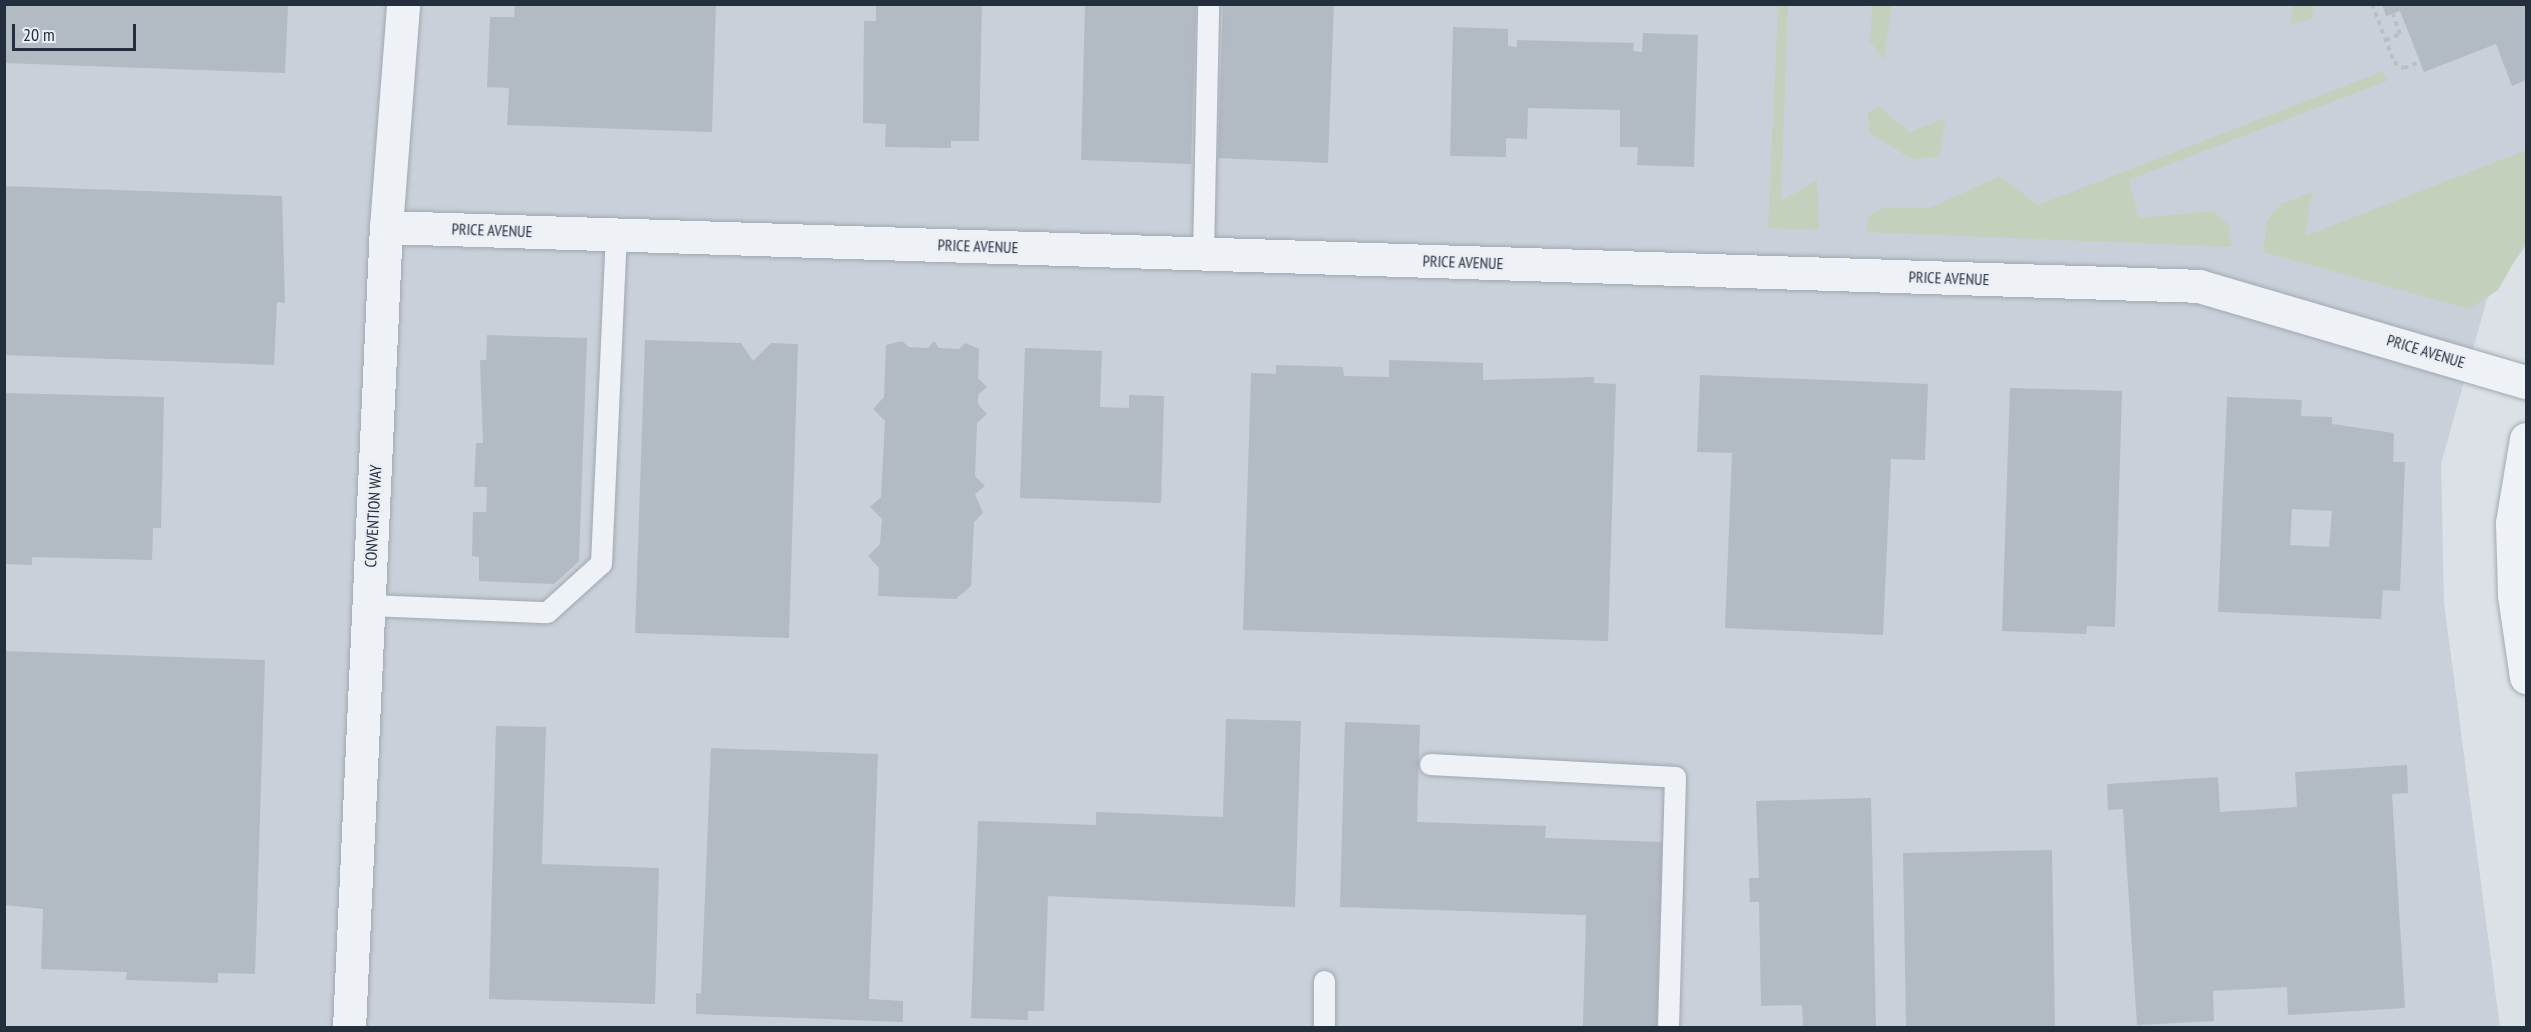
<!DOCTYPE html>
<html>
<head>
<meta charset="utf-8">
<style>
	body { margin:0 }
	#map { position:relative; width:2531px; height:1032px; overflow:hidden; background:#dbe1e7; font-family:"PT Sans Narrow",sans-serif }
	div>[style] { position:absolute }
	.built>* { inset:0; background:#c9d0d9 }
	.green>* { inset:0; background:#c3d1bc }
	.building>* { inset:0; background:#b2bac4 }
	.path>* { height:4px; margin-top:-2px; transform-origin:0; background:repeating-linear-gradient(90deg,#b9bfc5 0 4.5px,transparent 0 9px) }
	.roads { filter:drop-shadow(0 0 2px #a0a8b1) drop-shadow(0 0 2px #a0a8b1) }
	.lane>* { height:21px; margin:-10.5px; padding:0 10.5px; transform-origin:10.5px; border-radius:10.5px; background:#eef1f5 }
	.street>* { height:33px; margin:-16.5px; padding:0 16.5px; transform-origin:16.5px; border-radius:16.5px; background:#eef1f5 }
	span { translate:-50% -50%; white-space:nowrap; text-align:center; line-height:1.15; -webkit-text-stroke:4.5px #ebeff5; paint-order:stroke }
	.street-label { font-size:16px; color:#242f3e }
	.frame { position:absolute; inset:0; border:6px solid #242f3e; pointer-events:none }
	.scale { position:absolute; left:12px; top:24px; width:124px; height:27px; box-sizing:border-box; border:3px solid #242f3e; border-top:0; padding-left:8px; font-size:18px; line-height:21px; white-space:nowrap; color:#242f3e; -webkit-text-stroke:4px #ebeff5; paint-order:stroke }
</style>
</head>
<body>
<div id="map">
	<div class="built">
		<div style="clip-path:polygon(5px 5px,2526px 5px,2526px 246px,2487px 299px,2441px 464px,2444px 603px,2500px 1027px,5px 1028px)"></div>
	</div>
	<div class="green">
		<div style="clip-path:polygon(1778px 5px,1788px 5px,1781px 201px,1817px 180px,1819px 230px,1768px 228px)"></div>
		<div style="clip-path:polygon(1872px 5px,1892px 5px,1884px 60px,1870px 42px)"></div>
		<div style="clip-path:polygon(2293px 5px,2314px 5px,2312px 19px,2290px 25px)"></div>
		<div style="clip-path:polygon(2383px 71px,2387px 81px,2129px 180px,2139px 218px,2213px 211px,2228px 224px,2231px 247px,1866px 232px,1869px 216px,1882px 208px,1929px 208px,2000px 176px,2038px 205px)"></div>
		<div style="clip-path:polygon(1879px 106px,1909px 132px,1946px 118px,1939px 157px,1911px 159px,1869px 132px,1868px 113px)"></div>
		<div style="clip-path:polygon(2526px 150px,2526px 241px,2498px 290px,2469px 309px,2263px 252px,2267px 220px,2281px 204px,2312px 192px,2305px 236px)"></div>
	</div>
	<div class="building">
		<div style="clip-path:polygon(4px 4px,293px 4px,288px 7px,285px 73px,4px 63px)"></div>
		<div style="clip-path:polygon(515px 4px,716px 4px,712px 132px,507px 125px,509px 88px,487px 87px,490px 17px,514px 17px)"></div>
		<div style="clip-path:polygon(876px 4px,982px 4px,979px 141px,951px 141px,951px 148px,885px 147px,886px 124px,863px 123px,864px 21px,876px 21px)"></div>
		<div style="clip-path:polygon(1085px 4px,1196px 4px,1191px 164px,1081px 160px)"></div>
		<div style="clip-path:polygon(1223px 4px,1334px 4px,1328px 163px,1218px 158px)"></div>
		<div style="clip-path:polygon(2382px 4px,2526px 4px,2526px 80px,2512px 86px,2496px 44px,2424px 72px,2400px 11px,2386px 16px)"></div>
		<div style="clip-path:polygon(1453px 27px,1508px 29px,1508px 46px,1517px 47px,1517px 40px,1634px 43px,1633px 51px,1642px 52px,1643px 33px,1698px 35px,1694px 167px,1637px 165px,1638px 147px,1620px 147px,1620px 110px,1528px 108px,1527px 139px,1506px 138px,1506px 157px,1450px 156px)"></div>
		<div style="clip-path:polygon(4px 186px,282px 196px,285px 303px,277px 302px,274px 365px,4px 355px)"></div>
		<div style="clip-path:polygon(487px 335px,587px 338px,579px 561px,554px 584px,479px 581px,479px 557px,472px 556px,473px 512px,486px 512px,487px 487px,474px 487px,476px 443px,483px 443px,480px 360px,486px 360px)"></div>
		<div style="clip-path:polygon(645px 340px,741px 343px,753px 361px,771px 343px,798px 344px,789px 638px,635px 633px)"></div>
		<div style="clip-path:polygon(902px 341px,909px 347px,928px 348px,934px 341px,939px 348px,959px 349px,965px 343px,979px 349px,978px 378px,987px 387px,978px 395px,978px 404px,987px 414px,977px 423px,975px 476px,985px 486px,975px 494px,983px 513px,974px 522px,971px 586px,956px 599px,878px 596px,879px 568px,868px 556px,880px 544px,882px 519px,870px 507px,881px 497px,885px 421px,873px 409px,884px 397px,886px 345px)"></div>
		<div style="clip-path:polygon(1025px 348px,1102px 351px,1100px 407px,1129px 408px,1129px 395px,1164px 396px,1161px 503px,1020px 498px)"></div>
		<div style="clip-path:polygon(1389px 360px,1483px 363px,1483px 380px,1594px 377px,1594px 383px,1616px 384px,1608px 641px,1243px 630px,1251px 373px,1276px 374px,1276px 365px,1343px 367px,1344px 376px,1389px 377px)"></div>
		<div style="clip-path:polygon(1700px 375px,1928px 384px,1925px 460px,1891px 459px,1883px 635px,1725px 628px,1732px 453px,1697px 452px)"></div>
		<div style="clip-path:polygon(2010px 388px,2122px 391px,2115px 627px,2087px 626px,2086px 634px,2002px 631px)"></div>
		<div style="clip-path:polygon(4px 393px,164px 397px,161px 528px,153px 528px,152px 560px,32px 557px,32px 565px,4px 564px)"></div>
		<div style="clip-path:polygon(evenodd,2227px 397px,2302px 400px,2301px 416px,2332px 417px,2332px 424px,2394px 433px,2393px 462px,2405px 462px,2400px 591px,2383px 590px,2381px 619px,2218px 612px,2227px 397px,2292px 509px,2332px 511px,2329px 547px,2290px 545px,2292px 509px)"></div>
		<div style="clip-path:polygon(4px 651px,265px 660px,255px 974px,218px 973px,218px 983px,126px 980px,127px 972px,41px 969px,43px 909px,4px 905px)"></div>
		<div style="clip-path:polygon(1226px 719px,1301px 721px,1295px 907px,1048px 896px,1044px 1011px,1028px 1011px,1028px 1020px,971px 1018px,978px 821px,1096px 825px,1096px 812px,1223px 817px)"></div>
		<div style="clip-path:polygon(1345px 722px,1420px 725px,1417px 822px,1546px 826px,1545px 838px,1662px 842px,1657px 1028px,1583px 1028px,1586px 915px,1340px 907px)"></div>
		<div style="clip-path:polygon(496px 726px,546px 727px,542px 864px,659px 868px,655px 1004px,489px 999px)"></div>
		<div style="clip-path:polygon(711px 748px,878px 754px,869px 999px,903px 1001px,903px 1022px,696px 1014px,696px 993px,701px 994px)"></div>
		<div style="clip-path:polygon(2407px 765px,2408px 793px,2392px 794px,2405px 1008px,2288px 1015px,2287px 987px,2213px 991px,2214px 1021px,2137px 1025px,2123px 809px,2108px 810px,2107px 784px,2218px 777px,2220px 812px,2297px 807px,2295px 772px)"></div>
		<div style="clip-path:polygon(1871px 798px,1876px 1028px,1803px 1028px,1802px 1005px,1761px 1006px,1759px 902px,1750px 902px,1749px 878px,1759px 878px,1756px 801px)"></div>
		<div style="clip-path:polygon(2052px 850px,2055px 1028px,1906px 1028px,1903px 853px)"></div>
	</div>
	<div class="path">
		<div style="left:2372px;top:4px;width:62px;rotate:69.2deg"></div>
		<div style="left:2394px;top:62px;width:12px;rotate:31deg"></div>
		<div style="left:2404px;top:68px;width:17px;rotate:-21deg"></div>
		<div style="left:2386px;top:40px;width:15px;rotate:-23deg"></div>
		<div style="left:2400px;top:34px;width:21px;rotate:-109deg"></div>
	</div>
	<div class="roads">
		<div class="lane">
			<div style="left:1203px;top:253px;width:249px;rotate:-88.8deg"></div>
			<div style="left:369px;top:605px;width:178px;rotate:2.3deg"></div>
			<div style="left:547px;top:612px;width:73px;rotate:-42.2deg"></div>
			<div style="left:601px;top:563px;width:329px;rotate:-87.4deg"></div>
			<div style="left:1430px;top:764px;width:245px;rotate:3deg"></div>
			<div style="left:1675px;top:777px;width:251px;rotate:91.6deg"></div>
			<div style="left:1324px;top:981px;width:47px;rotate:90deg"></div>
		</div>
		<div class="street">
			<div style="left:386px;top:227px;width:1814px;rotate:1.86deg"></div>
			<div style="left:2199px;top:286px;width:341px;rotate:16.4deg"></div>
			<div style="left:2526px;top:439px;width:85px;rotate:99.5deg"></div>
			<div style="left:2512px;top:523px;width:72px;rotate:88.4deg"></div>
			<div style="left:2514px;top:595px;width:83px;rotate:81.7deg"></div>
			<div style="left:349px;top:1028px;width:802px;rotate:-87.36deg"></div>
			<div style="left:386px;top:227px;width:224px;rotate:-85.6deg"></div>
		</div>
	</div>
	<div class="street-label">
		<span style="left:492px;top:230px;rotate:2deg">PRICE AVENUE</span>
		<span style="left:978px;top:246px;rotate:2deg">PRICE AVENUE</span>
		<span style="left:1463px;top:262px;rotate:2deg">PRICE AVENUE</span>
		<span style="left:1949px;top:278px;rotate:2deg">PRICE AVENUE</span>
		<span style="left:2426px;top:351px;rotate:17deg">PRICE AVENUE</span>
		<span style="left:373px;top:516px;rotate:-87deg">CONVENTION WAY</span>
	</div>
	<div class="frame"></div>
	<div class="scale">20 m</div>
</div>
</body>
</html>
